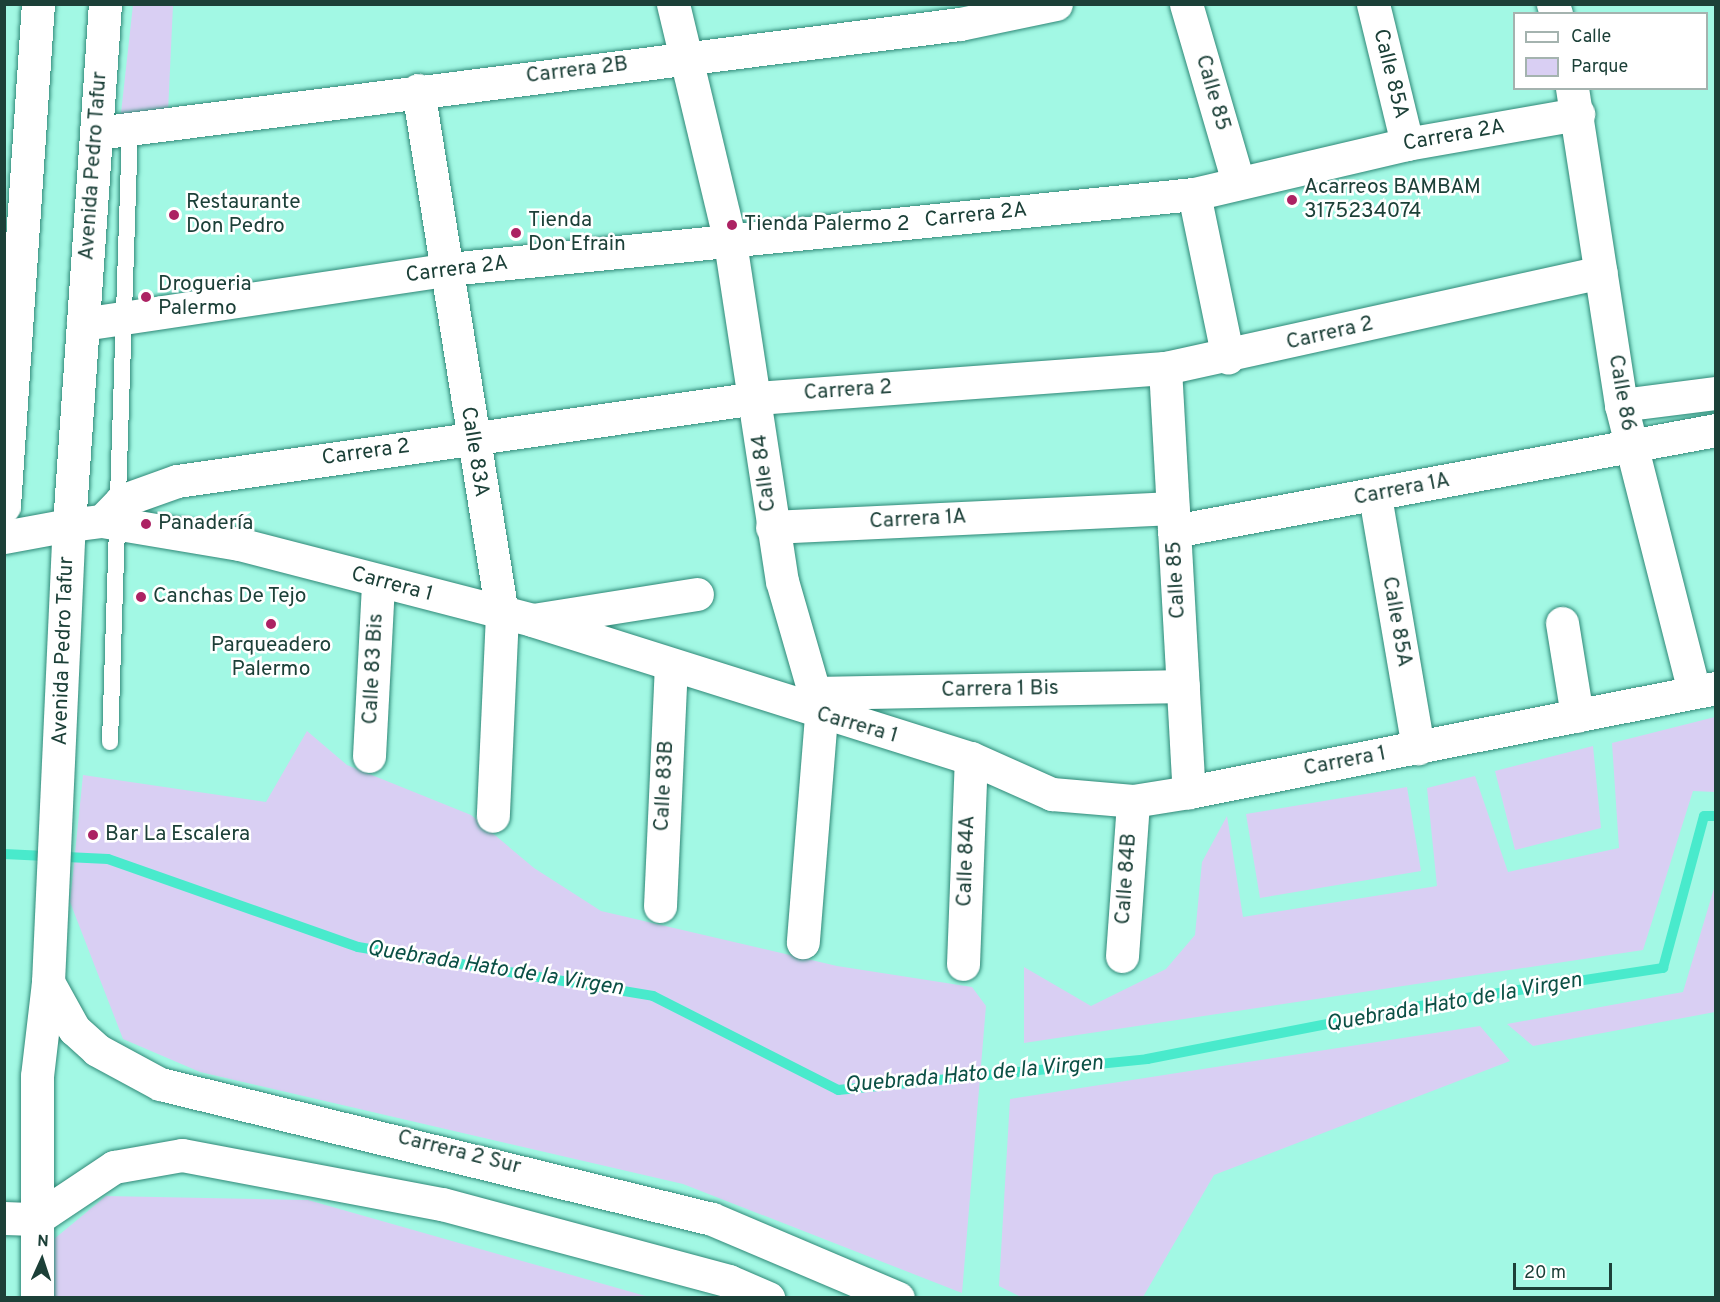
<!DOCTYPE html>
<html>
<head>
<meta charset="utf-8">
<style>
	body { margin:0 }
	#map { position:relative; width:1720px; height:1302px; overflow:hidden; background:#a2f8e4; font-family:Overpass,sans-serif }
	div>[style] { position:absolute }
	.green>* { inset:0; background:#d9cff3 }
	.stream>* { height:10px; margin:-5px; padding:0 5px; transform-origin:5px; border-radius:5px; background:#49eacc }
	.roads { filter:drop-shadow(0 0 2px #2f8877) drop-shadow(0 0 2px #2f8877) }
	.service>* { height:16px; margin:-8px; padding:0 8px; transform-origin:8px; border-radius:8px; background:#fff }
	.minor>* { height:33px; margin:-16.5px; padding:0 16.5px; transform-origin:16.5px; border-radius:16.5px; background:#fff }
	.tertiary>* { height:33px; margin:-16.5px; padding:0 16.5px; transform-origin:16.5px; border-radius:16.5px; background:#fff }
	.secondary>* { height:33px; margin:-16.5px; padding:0 16.5px; transform-origin:16.5px; border-radius:16.5px; background:#fff }
	.dots>* { width:16px; height:16px; translate:-50% -50%; box-sizing:border-box; border:3px solid #fff; border-radius:50% }
	span { translate:-50% -50%; white-space:nowrap; text-align:center; line-height:1.15; -webkit-text-stroke:5px #fff; paint-order:stroke }
	.street-label { font-size:21px; color:#1c4038 }
	.poi-label { font-size:21px; color:#1c4038 }
	.left { translate:0 -50%; text-align:left }
	.water-label { font-size:22px; color:#0b5045; font-style:italic }
	.frame { position:absolute; inset:0; border:6px solid #1c4038; pointer-events:none }
	.legend { position:absolute; left:1513px; top:12px; width:195px; height:78px; box-sizing:border-box; background:#fff; border:2px solid #a4b3af; margin:0; padding:8px 10px; list-style:none; font-size:18px; color:#1c4038 }
	.legend li { display:flex; align-items:center; gap:12px; height:30px }
	.legend b { width:30px; border:2px solid #a4b3af }
	.north { position:absolute; left:12px; top:1230px; width:60px; height:60px; -webkit-text-stroke:4px #fff; paint-order:stroke; rotate:3deg; font-size:16px; font-weight:700; line-height:24px; text-align:center; color:#1c4038 }
	.north::after { content:''; display:block; margin:auto; width:21px; height:27px; background:#1c4038; clip-path:polygon(50% 0,100% 100%,50% 72%,0 100%) }
	.scale { position:absolute; left:1513px; top:1263px; width:99px; height:27px; box-sizing:border-box; border:3px solid #1c4038; border-top:0; padding-left:8px; font-size:18px; line-height:21px; white-space:nowrap; color:#1c4038; -webkit-text-stroke:4px #fff; paint-order:stroke }
</style>
</head>
<body>
<div id="map">
	<div class="green">
		<div style="clip-path:polygon(133px 5px,173px 5px,168px 112px,120px 122px)"></div>
		<div style="clip-path:polygon(1715px 717px,1715px 792px,1693px 791px,1643px 950px,1024px 1043px,1024px 967px,1091px 1006px,1166px 969px,1195px 935px,1202px 862px,1227px 816px,1243px 917px,1437px 886px,1427px 788px,1475px 776px,1508px 872px,1619px 848px,1612px 743px)"></div>
		<div style="clip-path:polygon(307px 731px,347px 765px,471px 815px,534px 868px,601px 911px,837px 966px,972px 987px,986px 1006px,962px 1293px,683px 1184px,200px 1072px,123px 1039px,70px 902px,83px 775px,266px 802px)"></div>
		<div style="clip-path:polygon(1593px 746px,1601px 828px,1515px 850px,1495px 771px)"></div>
		<div style="clip-path:polygon(1407px 787px,1421px 871px,1260px 898px,1246px 814px)"></div>
		<div style="clip-path:polygon(1715px 885px,1715px 1012px,1533px 1046px,1507px 1024px,1683px 992px)"></div>
		<div style="clip-path:polygon(1480px 1026px,1510px 1061px,1214px 1175px,1143px 1297px,1021px 1297px,999px 1286px,1010px 1099px)"></div>
		<div style="clip-path:polygon(106px 1196px,308px 1200px,649px 1297px,49px 1297px,48px 1244px)"></div>
	</div>
	<div class="stream">
		<div style="left:4px;top:854px;width:104px;rotate:2.8deg"></div>
		<div style="left:108px;top:859px;width:265px;rotate:19.4deg"></div>
		<div style="left:358px;top:947px;width:299px;rotate:9.4deg"></div>
		<div style="left:653px;top:996px;width:208px;rotate:26.9deg"></div>
		<div style="left:838px;top:1090px;width:311px;rotate:-5.7deg"></div>
		<div style="left:1147px;top:1059px;width:292px;rotate:-11deg"></div>
		<div style="left:1434px;top:1003px;width:232px;rotate:-8.7deg"></div>
		<div style="left:1663px;top:968px;width:157px;rotate:-74.9deg"></div>
		<div style="left:1704px;top:816px;width:12px"></div>
	</div>
	<div class="roads">
		<div class="service">
			<div style="left:110px;top:742px;width:613px;rotate:-88.13deg"></div>
		</div>
		<div class="minor">
			<div style="left:673px;top:4px;width:245px;rotate:76.5deg"></div>
			<div style="left:730px;top:242px;width:343px;rotate:81.3deg"></div>
			<div style="left:782px;top:581px;width:141px;rotate:73.9deg"></div>
			<div style="left:821px;top:716px;width:227px;rotate:94.6deg"></div>
			<div style="left:1186px;top:4px;width:185px;rotate:73.7deg"></div>
			<div style="left:1373px;top:4px;width:144px;rotate:76.3deg"></div>
			<div style="left:1553px;top:4px;width:10px;rotate:73deg"></div>
			<div style="left:1572px;top:88px;width:321px;rotate:81.2deg"></div>
			<div style="left:1621px;top:405px;width:296px;rotate:75.7deg"></div>
			<div style="left:418px;top:90px;width:531px;rotate:80.89deg"></div>
			<div style="left:502px;top:614px;width:202px;rotate:92.6deg"></div>
			<div style="left:97px;top:133px;width:870px;rotate:-7.2deg"></div>
			<div style="left:960px;top:24px;width:98px;rotate:-11.8deg"></div>
			<div style="left:1194px;top:194px;width:167px;rotate:78.3deg"></div>
			<div style="left:83px;top:324px;width:370px;rotate:-8.5deg"></div>
			<div style="left:449px;top:269px;width:749px;rotate:-5.75deg"></div>
			<div style="left:1194px;top:194px;width:219px;rotate:-13.2deg"></div>
			<div style="left:1407px;top:144px;width:174px;rotate:-10deg"></div>
			<div style="left:1165px;top:368px;width:425px;rotate:86.8deg"></div>
			<div style="left:1621px;top:405px;width:96px;rotate:-7.2deg"></div>
			<div style="left:1375px;top:496px;width:256px;rotate:80.3deg"></div>
			<div style="left:102px;top:521px;width:28px;rotate:-46deg"></div>
			<div style="left:121px;top:501px;width:59px;rotate:-19.7deg"></div>
			<div style="left:177px;top:481px;width:585px;rotate:-8.16deg"></div>
			<div style="left:756px;top:398px;width:410px;rotate:-4.2deg"></div>
			<div style="left:1165px;top:368px;width:446px;rotate:-12.4deg"></div>
			<div style="left:69px;top:525px;width:33px;rotate:-7deg"></div>
			<div style="left:102px;top:521px;width:139px;rotate:9.5deg"></div>
			<div style="left:239px;top:544px;width:303px;rotate:14.5deg"></div>
			<div style="left:532px;top:620px;width:460px;rotate:17.5deg"></div>
			<div style="left:971px;top:758px;width:89px;rotate:24deg"></div>
			<div style="left:1052px;top:794px;width:81px;rotate:4.9deg"></div>
			<div style="left:1133px;top:801px;width:57px;rotate:-9.1deg"></div>
			<div style="left:1189px;top:792px;width:537px;rotate:-11.16deg"></div>
			<div style="left:772px;top:527px;width:401px;rotate:-2.7deg"></div>
			<div style="left:1174px;top:531px;width:551px;rotate:-10.56deg"></div>
			<div style="left:533px;top:620px;width:166px;rotate:-9deg"></div>
			<div style="left:1562px;top:623px;width:94px;rotate:80.8deg"></div>
			<div style="left:817px;top:693px;width:366px;rotate:-1.1deg"></div>
			<div style="left:369px;top:756px;width:174px;rotate:-87deg"></div>
			<div style="left:660px;top:906px;width:240px;rotate:-87.4deg"></div>
			<div style="left:1122px;top:956px;width:155px;rotate:-85.9deg"></div>
			<div style="left:963px;top:964px;width:206px;rotate:-87.8deg"></div>
		</div>
		<div class="tertiary">
			<div style="left:4px;top:537px;width:66px;rotate:-10.5deg"></div>
			<div style="left:48px;top:982px;width:54px;rotate:61deg"></div>
			<div style="left:74px;top:1029px;width:31px;rotate:42deg"></div>
			<div style="left:97px;top:1050px;width:72px;rotate:28.4deg"></div>
			<div style="left:160px;top:1084px;width:568px;rotate:13.74deg"></div>
			<div style="left:712px;top:1219px;width:202px;rotate:23deg"></div>
			<div style="left:4px;top:1218px;width:32px;rotate:2deg"></div>
			<div style="left:36px;top:1219px;width:94px;rotate:-33.7deg"></div>
			<div style="left:114px;top:1167px;width:69px;rotate:-10deg"></div>
			<div style="left:182px;top:1155px;width:265px;rotate:10.7deg"></div>
			<div style="left:442px;top:1204px;width:297px;rotate:15deg"></div>
			<div style="left:729px;top:1281px;width:43px;rotate:23.6deg"></div>
		</div>
		<div class="secondary">
			<div style="left:4px;top:506px;width:503px;rotate:-86.13deg"></div>
			<div style="left:37px;top:1298px;width:222px;rotate:-90deg"></div>
			<div style="left:37px;top:1076px;width:95px;rotate:-83.3deg"></div>
			<div style="left:48px;top:982px;width:457px;rotate:-87.4deg"></div>
			<div style="left:69px;top:525px;width:522px;rotate:-86.05deg"></div>
		</div>
	</div>
	<div class="dots">
		<div style="left:1292px;top:200px;background:#ac2263"></div>
		<div style="left:174px;top:215px;background:#ac2263"></div>
		<div style="left:732px;top:225px;background:#ac2263"></div>
		<div style="left:516px;top:233px;background:#ac2263"></div>
		<div style="left:146px;top:297px;background:#ac2263"></div>
		<div style="left:146px;top:524px;background:#ac2263"></div>
		<div style="left:141px;top:597px;background:#ac2263"></div>
		<div style="left:271px;top:624px;background:#ac2263"></div>
		<div style="left:93px;top:835px;background:#ac2263"></div>
	</div>
	<div class="street-label">
		<span style="left:577px;top:71px;rotate:-7deg">Carrera 2B</span>
		<span style="left:1390px;top:74px;rotate:76deg">Calle 85A</span>
		<span style="left:1212px;top:93px;rotate:74deg">Calle 85</span>
		<span style="left:1454px;top:136px;rotate:-10deg">Carrera 2A</span>
		<span style="left:94px;top:166px;rotate:-86deg">Avenida Pedro Tafur</span>
		<span style="left:976px;top:216px;rotate:-6deg">Carrera 2A</span>
		<span style="left:457px;top:270px;rotate:-7deg">Carrera 2A</span>
		<span style="left:1330px;top:334px;rotate:-13deg">Carrera 2</span>
		<span style="left:848px;top:391px;rotate:-4deg">Carrera 2</span>
		<span style="left:1621px;top:393px;rotate:80deg">Calle 86</span>
		<span style="left:474px;top:452px;rotate:81deg">Calle 83A</span>
		<span style="left:366px;top:453px;rotate:-8deg">Carrera 2</span>
		<span style="left:765px;top:473px;rotate:-97deg">Calle 84</span>
		<span style="left:1402px;top:490px;rotate:-11deg">Carrera 1A</span>
		<span style="left:918px;top:520px;rotate:-3deg">Carrera 1A</span>
		<span style="left:1177px;top:580px;rotate:-93deg">Calle 85</span>
		<span style="left:392px;top:585px;rotate:15deg">Carrera 1</span>
		<span style="left:1396px;top:622px;rotate:80deg">Calle 85A</span>
		<span style="left:64px;top:651px;rotate:-88deg">Avenida Pedro Tafur</span>
		<span style="left:374px;top:669px;rotate:-87deg">Calle 83 Bis</span>
		<span style="left:1000px;top:690px;rotate:-1deg">Carrera 1 Bis</span>
		<span style="left:857px;top:726px;rotate:16deg">Carrera 1</span>
		<span style="left:1345px;top:762px;rotate:-11deg">Carrera 1</span>
		<span style="left:665px;top:786px;rotate:-87deg">Calle 83B</span>
		<span style="left:967px;top:861px;rotate:-88deg">Calle 84A</span>
		<span style="left:1127px;top:879px;rotate:-86deg">Calle 84B</span>
		<span style="left:459px;top:1153px;rotate:14deg">Carrera 2 Sur</span>
	</div>
	<div class="poi-label">
		<span class="left" style="left:1304px;top:200px">Acarreos BAMBAM<br>3175234074</span>
		<span class="left" style="left:186px;top:215px">Restaurante<br>Don Pedro</span>
		<span class="left" style="left:528px;top:233px">Tienda<br>Don Efrain</span>
		<span class="left" style="left:744px;top:225px">Tienda Palermo 2</span>
		<span class="left" style="left:158px;top:297px">Drogueria<br>Palermo</span>
		<span class="left" style="left:158px;top:524px">Panadería</span>
		<span class="left" style="left:153px;top:597px">Canchas De Tejo</span>
		<span style="left:271px;top:658px">Parqueadero<br>Palermo</span>
		<span class="left" style="left:105px;top:835px">Bar La Escalera</span>
	</div>
	<div class="water-label">
		<span style="left:495px;top:969px;rotate:9deg">Quebrada Hato de la Virgen</span>
		<span style="left:1454px;top:1003px;rotate:-10deg">Quebrada Hato de la Virgen</span>
		<span style="left:974px;top:1075px;rotate:-5deg">Quebrada Hato de la Virgen</span>
	</div>
	<div class="frame"></div>
	<ul class="legend">
	<li><b style="height:8px;background:#fff"></b>Calle</li>
	<li><b style="height:16px;background:#d9cff3"></b>Parque</li>
	</ul>
	<div class="north">N</div>
	<div class="scale">20 m</div>
</div>
</body>
</html>
